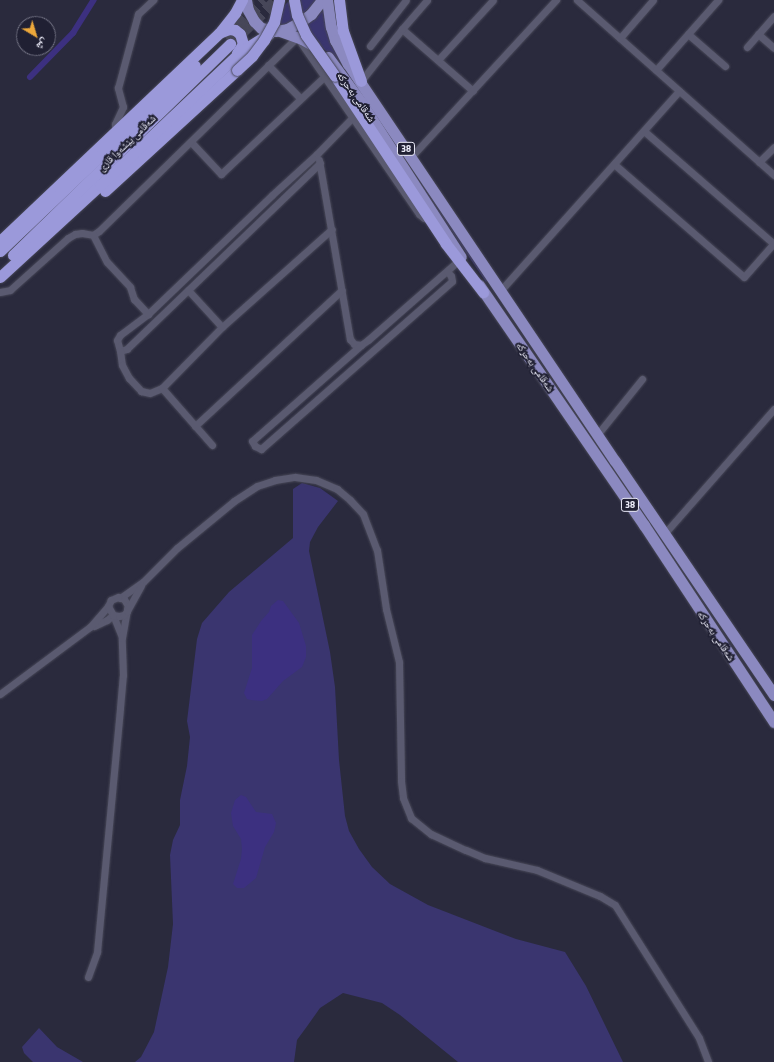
<!DOCTYPE html>
<html>
<head>
<meta charset="utf-8">
<style>
	body { margin:0 }
	#map { position:relative; width:774px; height:1062px; overflow:hidden; background:#2a2a3d; font-family:"Titillium Web","Noto Naskh Arabic",sans-serif }
	div>[style] { position:absolute }
	.green>* { inset:0; background:#3a356f }
	.water>* { inset:0; background:#3c3080 }
	.canal>* { height:6px; margin:-3px; padding:0 3px; transform-origin:3px; border-radius:3px; background:#3c3080 }
	.trunk-tunnel>* { height:11px; margin-top:-5.5px; transform-origin:0; background:repeating-linear-gradient(90deg,#474759 0 11px,transparent 0 16.5px) }
	.roads { filter:drop-shadow(0 0 1px #474757) drop-shadow(0 0 1px #474757) }
	.minor>* { height:7px; margin:-3.5px; padding:0 3.5px; transform-origin:3.5px; border-radius:3.5px; background:#5a5a70 }
	.primary>* { height:11px; margin:-5.5px; padding:0 5.5px; transform-origin:5.5px; border-radius:5.5px; background:#8b89c0 }
	.trunk>* { height:11px; margin:-5.5px; padding:0 5.5px; transform-origin:5.5px; border-radius:5.5px; background:#9b99da }
	.bridges { filter:drop-shadow(0 0 1px #474757) drop-shadow(0 0 1px #474757) }
	.trunk-bridge>* { height:11px; margin:-5.5px; padding:0 5.5px; transform-origin:5.5px; border-radius:5.5px; background:#9b99da }
	span { translate:-50% -50%; white-space:nowrap; text-align:center; line-height:1.15; -webkit-text-stroke:4px #202033; paint-order:stroke }
	.shield-label span { padding:1px 3px; background:#202033; border:1px solid; border-radius:3px; -webkit-text-stroke-width:0 }
	.shield-label { font-size:9px; color:#ededfa; font-weight:700 }
	.street-label { font-size:10px; color:#ededfa }
	.north { position:absolute; left:16px; top:16px; width:40px; height:40px; box-sizing:border-box; background:#202033; border:1px solid #727283; border-radius:50%; rotate:142deg; font-size:11px; font-weight:700; line-height:16px; text-align:center; color:#ededfa }
	.north::after { content:''; display:block; margin:auto; width:14px; height:18px; background:#eda83b; clip-path:polygon(50% 0,100% 100%,50% 72%,0 100%) }
</style>
</head>
<body>
<div id="map">
	<div class="green">
		<div style="clip-path:polygon(290px 0,317px 0,314px 5px,288px 25px,263px 26px)"></div>
		<div style="clip-path:polygon(324px 3px,330px 41px,489px 279px,486px 282px,334px 58px,317px 43px,293px 33px,311px 21px,318px 14px)"></div>
		<div style="clip-path:polygon(302px 483px,320px 488px,338px 501px,318px 527px,310px 542px,309px 551px,330px 652px,335px 687px,339px 760px,345px 816px,349px 831px,359px 849px,372px 867px,390px 884px,428px 905px,516px 939px,565px 952px,586px 986px,623px 1062px,458px 1062px,400px 1015px,382px 1003px,343px 993px,320px 1008px,308px 1025px,297px 1040px,294px 1062px,135px 1062px,141px 1057px,154px 1032px,168px 967px,173px 924px,170px 855px,173px 840px,180px 825px,180px 800px,187px 766px,190px 737px,187px 721px,197px 639px,202px 623px,229px 592px,293px 538px,293px 489px)"></div>
		<div style="clip-path:polygon(39px 1028px,57px 1047px,83px 1062px,33px 1062px,24px 1053px,22px 1047px)"></div>
	</div>
	<div class="water">
		<div style="clip-path:polygon(278px 600px,283px 601px,299px 623px,306px 646px,306px 657px,302px 667px,283px 681px,267px 699px,262px 701px,251px 700px,247px 699px,244px 693px,252px 668px,252px 635px,261px 621px,269px 612px,271px 606px)"></div>
		<div style="clip-path:polygon(241px 795px,246px 797px,256px 812px,272px 814px,276px 823px,274px 832px,265px 847px,256px 878px,244px 888px,237px 888px,233px 884px,241px 859px,242px 849px,241px 839px,233px 826px,231px 813px,235px 800px)"></div>
	</div>
	<div class="canal">
		<div style="left:30px;top:77px;width:62px;rotate:-45.7deg"></div>
		<div style="left:73px;top:33px;width:39px;rotate:-58deg"></div>
	</div>
	<div class="trunk-tunnel">
		<div style="left:225px;top:37px;width:54px;rotate:-43.5deg"></div>
		<div style="left:230px;top:44px;width:64px;rotate:-43.7deg"></div>
	</div>
	<div class="roads">
		<div class="minor">
			<div style="left:577px;top:0;width:264px;rotate:41.6deg"></div>
			<div style="left:402px;top:29px;width:94px;rotate:41.1deg"></div>
			<div style="left:688px;top:34px;width:49px;rotate:40.9deg"></div>
			<div style="left:758px;top:34px;width:21px;rotate:41deg"></div>
			<div style="left:620px;top:38px;width:50px;rotate:-49deg"></div>
			<div style="left:370px;top:46px;width:58px;rotate:-52deg"></div>
			<div style="left:747px;top:47px;width:41px;rotate:-48.9deg"></div>
			<div style="left:438px;top:60px;width:81px;rotate:-47.5deg"></div>
			<div style="left:268px;top:65px;width:46px;rotate:45.9deg"></div>
			<div style="left:656px;top:70px;width:94px;rotate:-48.5deg"></div>
			<div style="left:361px;top:81px;width:66px;rotate:-51.7deg"></div>
			<div style="left:402px;top:29px;width:38px;rotate:-49deg"></div>
			<div style="left:115px;top:131px;width:7px;rotate:-90deg"></div>
			<div style="left:115px;top:124px;width:19px;rotate:-65deg"></div>
			<div style="left:123px;top:107px;width:20px;rotate:-105deg"></div>
			<div style="left:118px;top:88px;width:77px;rotate:-74.9deg"></div>
			<div style="left:138px;top:14px;width:21px;rotate:-43deg"></div>
			<div style="left:644px;top:131px;width:172px;rotate:41deg"></div>
			<div style="left:191px;top:142px;width:44px;rotate:46.8deg"></div>
			<div style="left:221px;top:174px;width:141px;rotate:-43.3deg"></div>
			<div style="left:411px;top:157px;width:214px;rotate:-47.3deg"></div>
			<div style="left:319px;top:160px;width:182px;rotate:80.2deg"></div>
			<div style="left:350px;top:339px;width:6px;rotate:51deg"></div>
			<div style="left:354px;top:344px;width:7px;rotate:8deg"></div>
			<div style="left:361px;top:345px;width:9px;rotate:-36deg"></div>
			<div style="left:368px;top:340px;width:120px;rotate:-41.3deg"></div>
			<div style="left:759px;top:162px;width:21px;rotate:-45deg"></div>
			<div style="left:320px;top:163px;width:268px;rotate:136.1deg"></div>
			<div style="left:127px;top:349px;width:7px;rotate:164deg"></div>
			<div style="left:120px;top:351px;width:11px;rotate:-105deg"></div>
			<div style="left:117px;top:340px;width:6px;rotate:-59deg"></div>
			<div style="left:120px;top:335px;width:35px;rotate:-37deg"></div>
			<div style="left:148px;top:314px;width:172px;rotate:-43.8deg"></div>
			<div style="left:272px;top:195px;width:61px;rotate:-42.3deg"></div>
			<div style="left:317px;top:154px;width:50px;rotate:-45.8deg"></div>
			<div style="left:614px;top:164px;width:172px;rotate:41deg"></div>
			<div style="left:744px;top:277px;width:45px;rotate:-48.6deg"></div>
			<div style="left:93px;top:235px;width:30px;rotate:63deg"></div>
			<div style="left:107px;top:262px;width:34px;rotate:47deg"></div>
			<div style="left:130px;top:287px;width:13px;rotate:72deg"></div>
			<div style="left:134px;top:299px;width:21px;rotate:47deg"></div>
			<div style="left:188px;top:290px;width:50px;rotate:47.4deg"></div>
			<div style="left:501px;top:290px;width:267px;rotate:-48.2deg"></div>
			<div style="left:0;top:292px;width:10px;rotate:-11deg"></div>
			<div style="left:10px;top:290px;width:78px;rotate:-41.9deg"></div>
			<div style="left:68px;top:238px;width:8px;rotate:-30deg"></div>
			<div style="left:75px;top:234px;width:7px;rotate:-8deg"></div>
			<div style="left:82px;top:233px;width:11px;rotate:10deg"></div>
			<div style="left:93px;top:235px;width:7px;rotate:-34deg"></div>
			<div style="left:99px;top:231px;width:277px;rotate:-44.4deg"></div>
			<div style="left:297px;top:37px;width:215px;rotate:55.4deg"></div>
			<div style="left:419px;top:214px;width:6px;rotate:39deg"></div>
			<div style="left:424px;top:218px;width:5px;rotate:11deg"></div>
			<div style="left:361px;top:345px;width:145px;rotate:138.6deg"></div>
			<div style="left:252px;top:441px;width:6px;rotate:59deg"></div>
			<div style="left:255px;top:446px;width:7px;rotate:27deg"></div>
			<div style="left:261px;top:449px;width:254px;rotate:-41.3deg"></div>
			<div style="left:452px;top:281px;width:5px;rotate:-101deg"></div>
			<div style="left:451px;top:276px;width:6px;rotate:-129deg"></div>
			<div style="left:120px;top:351px;width:14px;rotate:82deg"></div>
			<div style="left:122px;top:365px;width:15px;rotate:62deg"></div>
			<div style="left:129px;top:378px;width:18px;rotate:47deg"></div>
			<div style="left:141px;top:391px;width:9px;rotate:13deg"></div>
			<div style="left:150px;top:393px;width:13px;rotate:-23deg"></div>
			<div style="left:195px;top:426px;width:200px;rotate:-42.8deg"></div>
			<div style="left:597px;top:435px;width:72px;rotate:-51.2deg"></div>
			<div style="left:212px;top:445px;width:76px;rotate:-131.3deg"></div>
			<div style="left:162px;top:388px;width:86px;rotate:-45.5deg"></div>
			<div style="left:222px;top:327px;width:147px;rotate:-41.7deg"></div>
			<div style="left:665px;top:533px;width:165px;rotate:-48.7deg"></div>
			<div style="left:120px;top:598px;width:28px;rotate:-35deg"></div>
			<div style="left:143px;top:582px;width:48px;rotate:-45deg"></div>
			<div style="left:177px;top:548px;width:74px;rotate:-39.5deg"></div>
			<div style="left:234px;top:501px;width:27px;rotate:-33deg"></div>
			<div style="left:257px;top:486px;width:19px;rotate:-18deg"></div>
			<div style="left:275px;top:480px;width:20px;rotate:-9deg"></div>
			<div style="left:295px;top:477px;width:21px;rotate:8deg"></div>
			<div style="left:316px;top:480px;width:23px;rotate:23deg"></div>
			<div style="left:337px;top:489px;width:17px;rotate:40deg"></div>
			<div style="left:350px;top:500px;width:19px;rotate:47deg"></div>
			<div style="left:363px;top:514px;width:39px;rotate:69deg"></div>
			<div style="left:377px;top:550px;width:60px;rotate:81.3deg"></div>
			<div style="left:386px;top:609px;width:55px;rotate:76.2deg"></div>
			<div style="left:399px;top:662px;width:119px;rotate:89deg"></div>
			<div style="left:401px;top:781px;width:17px;rotate:83deg"></div>
			<div style="left:403px;top:798px;width:22px;rotate:68deg"></div>
			<div style="left:411px;top:818px;width:26px;rotate:39deg"></div>
			<div style="left:431px;top:834px;width:38px;rotate:25deg"></div>
			<div style="left:466px;top:850px;width:21px;rotate:23deg"></div>
			<div style="left:485px;top:858px;width:53px;rotate:13deg"></div>
			<div style="left:537px;top:870px;width:68px;rotate:22.4deg"></div>
			<div style="left:600px;top:896px;width:17px;rotate:31deg"></div>
			<div style="left:615px;top:905px;width:157px;rotate:57.7deg"></div>
			<div style="left:699px;top:1038px;width:26px;rotate:69deg"></div>
			<div style="left:94px;top:626px;width:14px;rotate:-25deg"></div>
			<div style="left:107px;top:620px;width:8px;rotate:-40deg"></div>
			<div style="left:113px;top:615px;width:24px;rotate:68deg"></div>
			<div style="left:0;top:694px;width:112px;rotate:-36.7deg"></div>
			<div style="left:90px;top:627px;width:28px;rotate:-49deg"></div>
			<div style="left:88px;top:977px;width:27px;rotate:-70deg"></div>
			<div style="left:97px;top:952px;width:245px;rotate:-84.6deg"></div>
			<div style="left:120px;top:708px;width:33px;rotate:-85deg"></div>
			<div style="left:123px;top:675px;width:37px;rotate:-92deg"></div>
			<div style="left:122px;top:638px;width:27px;rotate:-80deg"></div>
			<div style="left:127px;top:611px;width:2px;rotate:-90deg"></div>
			<div style="left:127px;top:609px;width:3px;rotate:-72deg"></div>
			<div style="left:128px;top:606px;width:8px;rotate:-120deg"></div>
			<div style="left:124px;top:599px;width:6px;rotate:-162deg"></div>
			<div style="left:118px;top:597px;width:8px;rotate:157deg"></div>
			<div style="left:111px;top:600px;width:7px;rotate:117deg"></div>
			<div style="left:108px;top:606px;width:10px;rotate:61deg"></div>
			<div style="left:113px;top:615px;width:6px;rotate:9deg"></div>
			<div style="left:119px;top:616px;width:5px;rotate:-11deg"></div>
			<div style="left:124px;top:615px;width:5px;rotate:-53deg"></div>
			<div style="left:127px;top:611px;width:29px;rotate:-61deg"></div>
		</div>
		<div class="primary">
			<div style="left:246px;top:0;width:10px;rotate:79deg"></div>
			<div style="left:248px;top:10px;width:13px;rotate:61deg"></div>
			<div style="left:254px;top:21px;width:10px;rotate:45deg"></div>
			<div style="left:261px;top:28px;width:14px;rotate:12deg"></div>
			<div style="left:275px;top:31px;width:12px;rotate:-9deg"></div>
			<div style="left:287px;top:29px;width:15px;rotate:-28deg"></div>
			<div style="left:300px;top:22px;width:14px;rotate:-36deg"></div>
			<div style="left:311px;top:14px;width:18px;rotate:-52deg"></div>
			<div style="left:327px;top:0;width:27px;rotate:82deg"></div>
			<div style="left:331px;top:27px;width:14px;rotate:73deg"></div>
			<div style="left:335px;top:40px;width:27px;rotate:62deg"></div>
			<div style="left:348px;top:64px;width:478px;rotate:56.1deg"></div>
			<div style="left:615px;top:461px;width:283px;rotate:55.8deg"></div>
			<div style="left:280px;top:31px;width:23px;rotate:20deg"></div>
			<div style="left:302px;top:39px;width:14px;rotate:30deg"></div>
			<div style="left:328px;top:57px;width:56px;rotate:53.7deg"></div>
			<div style="left:361px;top:102px;width:184px;rotate:57.2deg"></div>
			<div style="left:479px;top:285px;width:291px;rotate:55.5deg"></div>
			<div style="left:644px;top:525px;width:236px;rotate:56.6deg"></div>
		</div>
		<div class="trunk">
			<div style="left:339px;top:0;width:31px;rotate:83deg"></div>
			<div style="left:343px;top:31px;width:53px;rotate:70.2deg"></div>
			<div style="left:219px;top:33px;width:11px;rotate:-22deg"></div>
			<div style="left:229px;top:29px;width:6px;rotate:9deg"></div>
			<div style="left:235px;top:30px;width:6px;rotate:39deg"></div>
			<div style="left:240px;top:34px;width:10px;rotate:73deg"></div>
			<div style="left:243px;top:44px;width:11px;rotate:124deg"></div>
			<div style="left:335px;top:76px;width:201px;rotate:56.5deg"></div>
			<div style="left:446px;top:244px;width:61px;rotate:52.4deg"></div>
			<div style="left:105px;top:191px;width:179px;rotate:-42.5deg"></div>
			<div style="left:0;top:241px;width:305px;rotate:-43.5deg"></div>
			<div style="left:221px;top:31px;width:23px;rotate:-52deg"></div>
			<div style="left:235px;top:13px;width:15px;rotate:-62deg"></div>
			<div style="left:0;top:251px;width:269px;rotate:-43.6deg"></div>
			<div style="left:13px;top:255px;width:303px;rotate:-44.2deg"></div>
			<div style="left:0;top:277px;width:136px;rotate:-42.6deg"></div>
			<div style="left:100px;top:185px;width:193px;rotate:-43.5deg"></div>
			<div style="left:240px;top:52px;width:34px;rotate:-32deg"></div>
		</div>
	</div>
	<div class="bridges">
		<div class="trunk-bridge">
			<div style="left:294px;top:0;width:15px;rotate:79deg"></div>
			<div style="left:297px;top:15px;width:22px;rotate:66deg"></div>
			<div style="left:306px;top:35px;width:50px;rotate:54.7deg"></div>
			<div style="left:237px;top:70px;width:21px;rotate:-43deg"></div>
			<div style="left:252px;top:56px;width:20px;rotate:-53deg"></div>
			<div style="left:264px;top:40px;width:21px;rotate:-61deg"></div>
			<div style="left:274px;top:22px;width:23px;rotate:-77deg"></div>
		</div>
	</div>
	<div class="shield-label">
		<span style="left:406px;top:149px">38</span>
		<span style="left:630px;top:505px">38</span>
	</div>
	<div class="street-label">
		<span style="left:356px;top:97px;rotate:55deg">شەقامی بەحرکە</span>
		<span style="left:127px;top:143px;rotate:-44deg">شەقامی پێشەوا قازی</span>
		<span style="left:535px;top:367px;rotate:55deg">شەقامی بەحرکە</span>
		<span style="left:716px;top:636px;rotate:56deg">شەقامی بەحرکە</span>
	</div>
	<div class="north">ش</div>
</div>
</body>
</html>
